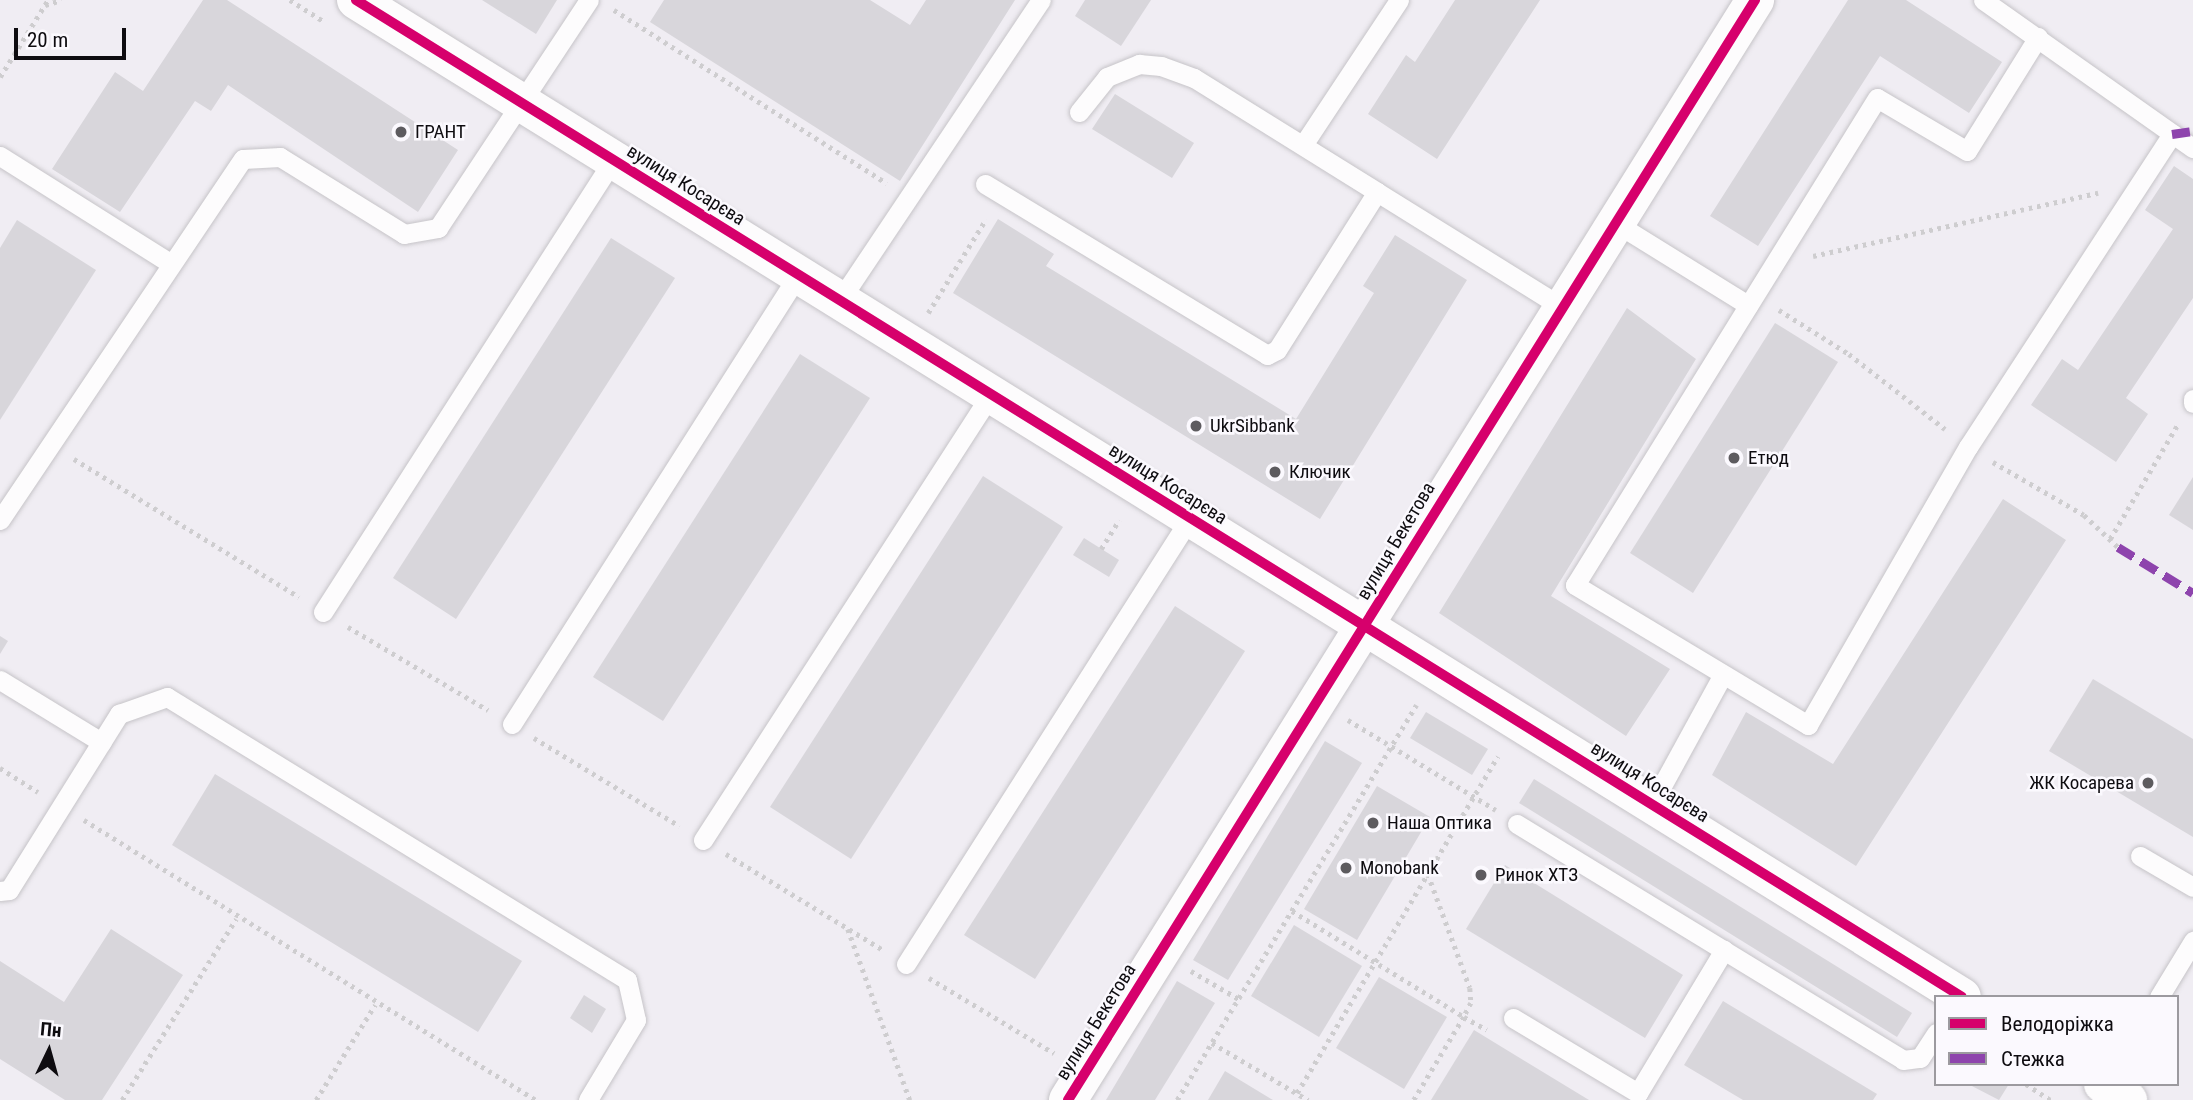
<!DOCTYPE html>
<html>
<head>
<meta charset="utf-8">
<style>
	body { margin:0 }
	#map { position:relative; width:2193px; height:1100px; overflow:hidden; background:#f0edf3; font-family:"Roboto Condensed",sans-serif }
	div>[style] { position:absolute }
	.building>* { inset:0; background:#d8d6db }
	.path>* { height:4.5px; margin-top:-2.25px; transform-origin:0; background:repeating-linear-gradient(90deg,#cecdcf 0 3.5px,transparent 0 8.5px) }
	.roads { filter:drop-shadow(0 0 2px #c6c4c8) drop-shadow(0 0 2px #c6c4c8) }
	.lane>* { height:19px; margin:-9.5px; padding:0 9.5px; transform-origin:9.5px; border-radius:9.5px; background:#fdfcfd }
	.street>* { height:38px; margin:-19px; padding:0 19px; transform-origin:19px; border-radius:19px; background:#fdfcfd }
	.quiet>* { height:9px; margin-top:-4.5px; transform-origin:0; background:repeating-linear-gradient(90deg,#8e44ad 0 18px,transparent 0 27px) }
	.cycleway>* { height:10px; margin:-5px; padding:0 5px; transform-origin:5px; border-radius:5px; background:#d6006c }
	.dots>* { width:19px; height:19px; translate:-50% -50%; box-sizing:border-box; border:4px solid #fbf9fe; border-radius:50% }
	span { translate:-50% -50%; white-space:nowrap; text-align:center; line-height:1.15; -webkit-text-stroke:5px #fbf9fe; paint-order:stroke }
	.poi-label { font-size:19px; color:#0e0c10 }
	.left { translate:0 -50%; text-align:left }
	.right { translate:-100% -50%; text-align:right }
	.street-label { font-size:19px; color:#0e0c10 }
	.legend { position:absolute; left:1934px; top:995px; width:245px; height:91px; box-sizing:border-box; background:#fbf9fe; border:2px solid #9c9a9f; margin:0; padding:9px 12px; list-style:none; font-size:21px; color:#0e0c10 }
	.legend li { display:flex; align-items:center; gap:14px; height:35px }
	.legend b { width:35px; border:2px solid #9c9a9f }
	.north { position:absolute; left:14px; top:1016px; width:70px; height:70px; -webkit-text-stroke:5px #fbf9fe; paint-order:stroke; rotate:5deg; font-size:19px; font-weight:700; line-height:28px; text-align:center; color:#0e0c10 }
	.north::after { content:''; display:block; margin:auto; width:24px; height:32px; background:#0e0c10; clip-path:polygon(50% 0,100% 100%,50% 72%,0 100%) }
	.scale { position:absolute; left:14px; top:28px; width:112px; height:32px; box-sizing:border-box; border:4px solid #0e0c10; border-top:0; padding-left:9px; font-size:21px; line-height:24px; white-space:nowrap; color:#0e0c10; -webkit-text-stroke:5px #fbf9fe; paint-order:stroke }
</style>
</head>
<body>
<div id="map">
	<div class="building">
		<div style="clip-path:polygon(203px 0,227px 0,458px 150px,418px 212px,228px 85px,211px 111px,195px 101px,120px 212px,52px 169px,115px 72px,143px 91px)"></div>
		<div style="clip-path:polygon(482px 0,557px 0,536px 34px)"></div>
		<div style="clip-path:polygon(664px 0,870px 0,910px 25px,926px 0,1015px 0,900px 181px,650px 22px)"></div>
		<div style="clip-path:polygon(1085px 0,1151px 0,1121px 46px,1075px 16px)"></div>
		<div style="clip-path:polygon(1455px 0,1540px 0,1437px 159px,1368px 114px,1406px 55px,1415px 62px)"></div>
		<div style="clip-path:polygon(1848px 0,1906px 0,2002px 62px,1969px 113px,1880px 56px,1758px 246px,1710px 216px)"></div>
		<div style="clip-path:polygon(1115px 94px,1194px 143px,1172px 178px,1092px 129px)"></div>
		<div style="clip-path:polygon(2174px 166px,2193px 179px,2193px 298px,2126px 398px,2148px 414px,2116px 462px,2031px 405px,2062px 359px,2078px 370px,2173px 229px,2145px 210px)"></div>
		<div style="clip-path:polygon(998px 219px,1054px 254px,1046px 266px,1296px 419px,1374px 293px,1363px 286px,1395px 235px,1467px 280px,1320px 519px,953px 293px)"></div>
		<div style="clip-path:polygon(17px 220px,96px 270px,0 420px,0 248px)"></div>
		<div style="clip-path:polygon(611px 238px,675px 278px,456px 619px,393px 578px)"></div>
		<div style="clip-path:polygon(1627px 308px,1696px 359px,1551px 596px,1670px 669px,1626px 736px,1439px 613px)"></div>
		<div style="clip-path:polygon(1775px 323px,1838px 362px,1693px 593px,1630px 553px)"></div>
		<div style="clip-path:polygon(800px 354px,870px 398px,663px 721px,593px 677px)"></div>
		<div style="clip-path:polygon(983px 476px,1063px 527px,851px 859px,770px 807px)"></div>
		<div style="clip-path:polygon(2193px 477px,2193px 530px,2169px 515px)"></div>
		<div style="clip-path:polygon(2003px 499px,2066px 540px,1856px 866px,1712px 775px,1746px 712px,1833px 764px)"></div>
		<div style="clip-path:polygon(1084px 538px,1119px 560px,1109px 577px,1073px 555px)"></div>
		<div style="clip-path:polygon(1175px 606px,1245px 651px,1035px 979px,964px 935px)"></div>
		<div style="clip-path:polygon(0 636px,8px 641px,0 654px)"></div>
		<div style="clip-path:polygon(2093px 679px,2193px 739px,2193px 837px,2049px 751px)"></div>
		<div style="clip-path:polygon(1426px 712px,1488px 749px,1472px 775px,1410px 738px)"></div>
		<div style="clip-path:polygon(1325px 741px,1362px 763px,1228px 980px,1193px 960px)"></div>
		<div style="clip-path:polygon(215px 774px,522px 961px,478px 1032px,172px 845px)"></div>
		<div style="clip-path:polygon(1534px 779px,1912px 1013px,1897px 1037px,1519px 803px)"></div>
		<div style="clip-path:polygon(1377px 786px,1430px 817px,1357px 940px,1304px 909px)"></div>
		<div style="clip-path:polygon(1505px 865px,1683px 975px,1645px 1038px,1466px 929px)"></div>
		<div style="clip-path:polygon(1294px 925px,1362px 966px,1319px 1037px,1251px 996px)"></div>
		<div style="clip-path:polygon(111px 929px,183px 975px,102px 1100px,65px 1100px,0 1059px,0 961px,64px 1002px)"></div>
		<div style="clip-path:polygon(1379px 977px,1447px 1017px,1404px 1089px,1336px 1048px)"></div>
		<div style="clip-path:polygon(1177px 981px,1215px 1003px,1155px 1100px,1106px 1100px)"></div>
		<div style="clip-path:polygon(584px 995px,606px 1009px,592px 1033px,570px 1018px)"></div>
		<div style="clip-path:polygon(1723px 1001px,1877px 1094px,1873px 1100px,1743px 1100px,1684px 1065px)"></div>
		<div style="clip-path:polygon(1474px 1030px,1589px 1100px,1431px 1100px)"></div>
		<div style="clip-path:polygon(1225px 1071px,1273px 1100px,1208px 1100px)"></div>
		<div style="clip-path:polygon(1968px 1084px,2009px 1084px,1999px 1100px)"></div>
	</div>
	<div class="path">
		<div style="left:290px;top:0;width:41px;rotate:32.2deg"></div>
		<div style="left:45px;top:5px;width:17px;rotate:-17deg"></div>
		<div style="left:614px;top:10px;width:323px;rotate:32.4deg"></div>
		<div style="left:0;top:77px;width:91px;rotate:-58.1deg"></div>
		<div style="left:1813px;top:256px;width:292px;rotate:-12.5deg"></div>
		<div style="left:1779px;top:310px;width:83px;rotate:32.2deg"></div>
		<div style="left:1849px;top:354px;width:122px;rotate:38deg"></div>
		<div style="left:928px;top:313px;width:110px;rotate:-58.3deg"></div>
		<div style="left:74px;top:459px;width:264px;rotate:31.5deg"></div>
		<div style="left:1993px;top:462px;width:105px;rotate:30.2deg"></div>
		<div style="left:2084px;top:515px;width:47px;rotate:43.3deg"></div>
		<div style="left:2110px;top:539px;width:134px;rotate:-59.4deg"></div>
		<div style="left:1101px;top:549px;width:34px;rotate:-58deg"></div>
		<div style="left:348px;top:627px;width:163px;rotate:30.7deg"></div>
		<div style="left:1348px;top:720px;width:173px;rotate:31.3deg"></div>
		<div style="left:534px;top:738px;width:170px;rotate:31.1deg"></div>
		<div style="left:0;top:768px;width:45px;rotate:32.3deg"></div>
		<div style="left:84px;top:820px;width:532px;rotate:31.78deg"></div>
		<div style="left:726px;top:854px;width:184px;rotate:31.4deg"></div>
		<div style="left:1428px;top:874px;width:121px;rotate:69.8deg"></div>
		<div style="left:1470px;top:988px;width:15px;rotate:86deg"></div>
		<div style="left:1471px;top:1003px;width:16px;rotate:117deg"></div>
		<div style="left:1464px;top:1017px;width:26px;rotate:29deg"></div>
		<div style="left:1292px;top:911px;width:202px;rotate:31.6deg"></div>
		<div style="left:1464px;top:1017px;width:97px;rotate:121.1deg"></div>
		<div style="left:848px;top:929px;width:182px;rotate:70.1deg"></div>
		<div style="left:1191px;top:971px;width:56px;rotate:30.3deg"></div>
		<div style="left:929px;top:978px;width:146px;rotate:31deg"></div>
		<div style="left:1212px;top:1043px;width:112px;rotate:30.7deg"></div>
		<div style="left:2026px;top:1084px;width:30px;rotate:33deg"></div>
		<div style="left:1297px;top:1093px;width:392px;rotate:-59.2deg"></div>
		<div style="left:122px;top:1100px;width:214px;rotate:-57.8deg"></div>
		<div style="left:316px;top:1100px;width:112px;rotate:-58.2deg"></div>
		<div style="left:1177px;top:1100px;width:462px;rotate:-58.8deg"></div>
	</div>
	<div class="roads">
		<div class="lane">
			<div style="left:1983px;top:0;width:257px;rotate:35.2deg"></div>
			<div style="left:2038px;top:37px;width:134px;rotate:121.9deg"></div>
			<div style="left:1967px;top:151px;width:104px;rotate:-149.5deg"></div>
			<div style="left:1877px;top:98px;width:573px;rotate:121.8deg"></div>
			<div style="left:1575px;top:585px;width:272px;rotate:31deg"></div>
			<div style="left:1808px;top:725px;width:321px;rotate:-60.1deg"></div>
			<div style="left:1968px;top:447px;width:374px;rotate:-56.9deg"></div>
			<div style="left:1079px;top:112px;width:45px;rotate:-51.3deg"></div>
			<div style="left:1107px;top:77px;width:35px;rotate:-22deg"></div>
			<div style="left:1139px;top:64px;width:22px;rotate:5deg"></div>
			<div style="left:1161px;top:66px;width:35px;rotate:20deg"></div>
			<div style="left:1194px;top:78px;width:216px;rotate:31.9deg"></div>
			<div style="left:1303px;top:145px;width:174px;rotate:-56.5deg"></div>
			<div style="left:0;top:156px;width:201px;rotate:32.2deg"></div>
			<div style="left:985px;top:184px;width:330px;rotate:31.2deg"></div>
			<div style="left:1267px;top:355px;width:11px;rotate:-27deg"></div>
			<div style="left:1277px;top:350px;width:187px;rotate:-57.7deg"></div>
			<div style="left:1377px;top:192px;width:216px;rotate:31.9deg"></div>
			<div style="left:1614px;top:222px;width:158px;rotate:31.8deg"></div>
			<div style="left:840px;top:300px;width:361px;rotate:-56.2deg"></div>
			<div style="left:2193px;top:399px;width:4px;rotate:90deg"></div>
			<div style="left:0;top:520px;width:435px;rotate:-56.1deg"></div>
			<div style="left:243px;top:159px;width:37px;rotate:-3deg"></div>
			<div style="left:280px;top:157px;width:146px;rotate:31.8deg"></div>
			<div style="left:404px;top:234px;width:35px;rotate:-10deg"></div>
			<div style="left:438px;top:228px;width:273px;rotate:-56.5deg"></div>
			<div style="left:323px;top:612px;width:537px;rotate:-57.32deg"></div>
			<div style="left:0;top:680px;width:119px;rotate:31.5deg"></div>
			<div style="left:512px;top:724px;width:532px;rotate:-57.5deg"></div>
			<div style="left:1652px;top:804px;width:146px;rotate:-61.3deg"></div>
			<div style="left:1517px;top:824px;width:452px;rotate:31.4deg"></div>
			<div style="left:1903px;top:1060px;width:17px;rotate:-7deg"></div>
			<div style="left:1920px;top:1058px;width:30px;rotate:-57deg"></div>
			<div style="left:703px;top:840px;width:531px;rotate:-57.15deg"></div>
			<div style="left:2140px;top:856px;width:61px;rotate:30.3deg"></div>
			<div style="left:0;top:891px;width:9px;rotate:-6deg"></div>
			<div style="left:9px;top:890px;width:208px;rotate:-58deg"></div>
			<div style="left:119px;top:714px;width:51px;rotate:-19.5deg"></div>
			<div style="left:167px;top:697px;width:540px;rotate:31.6deg"></div>
			<div style="left:627px;top:980px;width:41px;rotate:77.3deg"></div>
			<div style="left:636px;top:1020px;width:93px;rotate:121deg"></div>
			<div style="left:906px;top:964px;width:529px;rotate:-57.51deg"></div>
			<div style="left:2159px;top:997px;width:66px;rotate:-58.7deg"></div>
			<div style="left:1513px;top:1018px;width:146px;rotate:31deg"></div>
			<div style="left:1638px;top:1093px;width:167px;rotate:-59deg"></div>
		</div>
		<div class="street">
			<div style="left:356px;top:0;width:1890px;rotate:31.83deg"></div>
			<div style="left:2103px;top:1084px;width:30px;rotate:33deg"></div>
			<div style="left:1068px;top:1100px;width:1297px;rotate:-58.01deg"></div>
		</div>
	</div>
	<div class="quiet">
		<div style="left:2172px;top:134px;width:21px;rotate:-8deg"></div>
		<div style="left:2118px;top:547px;width:88px;rotate:31.5deg"></div>
	</div>
	<div class="cycleway">
		<div style="left:356px;top:0;width:1890px;rotate:31.83deg"></div>
		<div style="left:1068px;top:1100px;width:1297px;rotate:-58.01deg"></div>
	</div>
	<div class="dots">
		<div style="left:401px;top:132px;background:#5d5b5f"></div>
		<div style="left:1196px;top:426px;background:#5d5b5f"></div>
		<div style="left:1734px;top:458px;background:#5d5b5f"></div>
		<div style="left:1275px;top:472px;background:#5d5b5f"></div>
		<div style="left:2148px;top:783px;background:#5d5b5f"></div>
		<div style="left:1373px;top:823px;background:#5d5b5f"></div>
		<div style="left:1346px;top:868px;background:#5d5b5f"></div>
		<div style="left:1481px;top:875px;background:#5d5b5f"></div>
	</div>
	<div class="poi-label">
		<span class="left" style="left:415px;top:132px">ГРАНТ</span>
		<span class="left" style="left:1210px;top:426px">UkrSibbank</span>
		<span class="left" style="left:1748px;top:458px">Етюд</span>
		<span class="left" style="left:1289px;top:472px">Ключик</span>
		<span class="right" style="left:2134px;top:783px">ЖК Косарева</span>
		<span class="left" style="left:1387px;top:823px">Наша Оптика</span>
		<span class="left" style="left:1360px;top:868px">Monobank</span>
		<span class="left" style="left:1495px;top:875px">Ринок ХТЗ</span>
	</div>
	<div class="street-label">
		<span style="left:686px;top:185px;rotate:32deg">вулиця Косарєва</span>
		<span style="left:1168px;top:484px;rotate:32deg">вулиця Косарєва</span>
		<span style="left:1396px;top:541px;rotate:-59deg">вулиця Бекетова</span>
		<span style="left:1650px;top:782px;rotate:32deg">вулиця Косарєва</span>
		<span style="left:1096px;top:1022px;rotate:-58deg">вулиця Бекетова</span>
	</div>
	<ul class="legend">
	<li><b style="height:9px;background:#d6006c"></b>Велодоріжка</li>
	<li><b style="height:9px;background:#8e44ad"></b>Стежка</li>
	</ul>
	<div class="north">Пн</div>
	<div class="scale">20 m</div>
</div>
</body>
</html>
